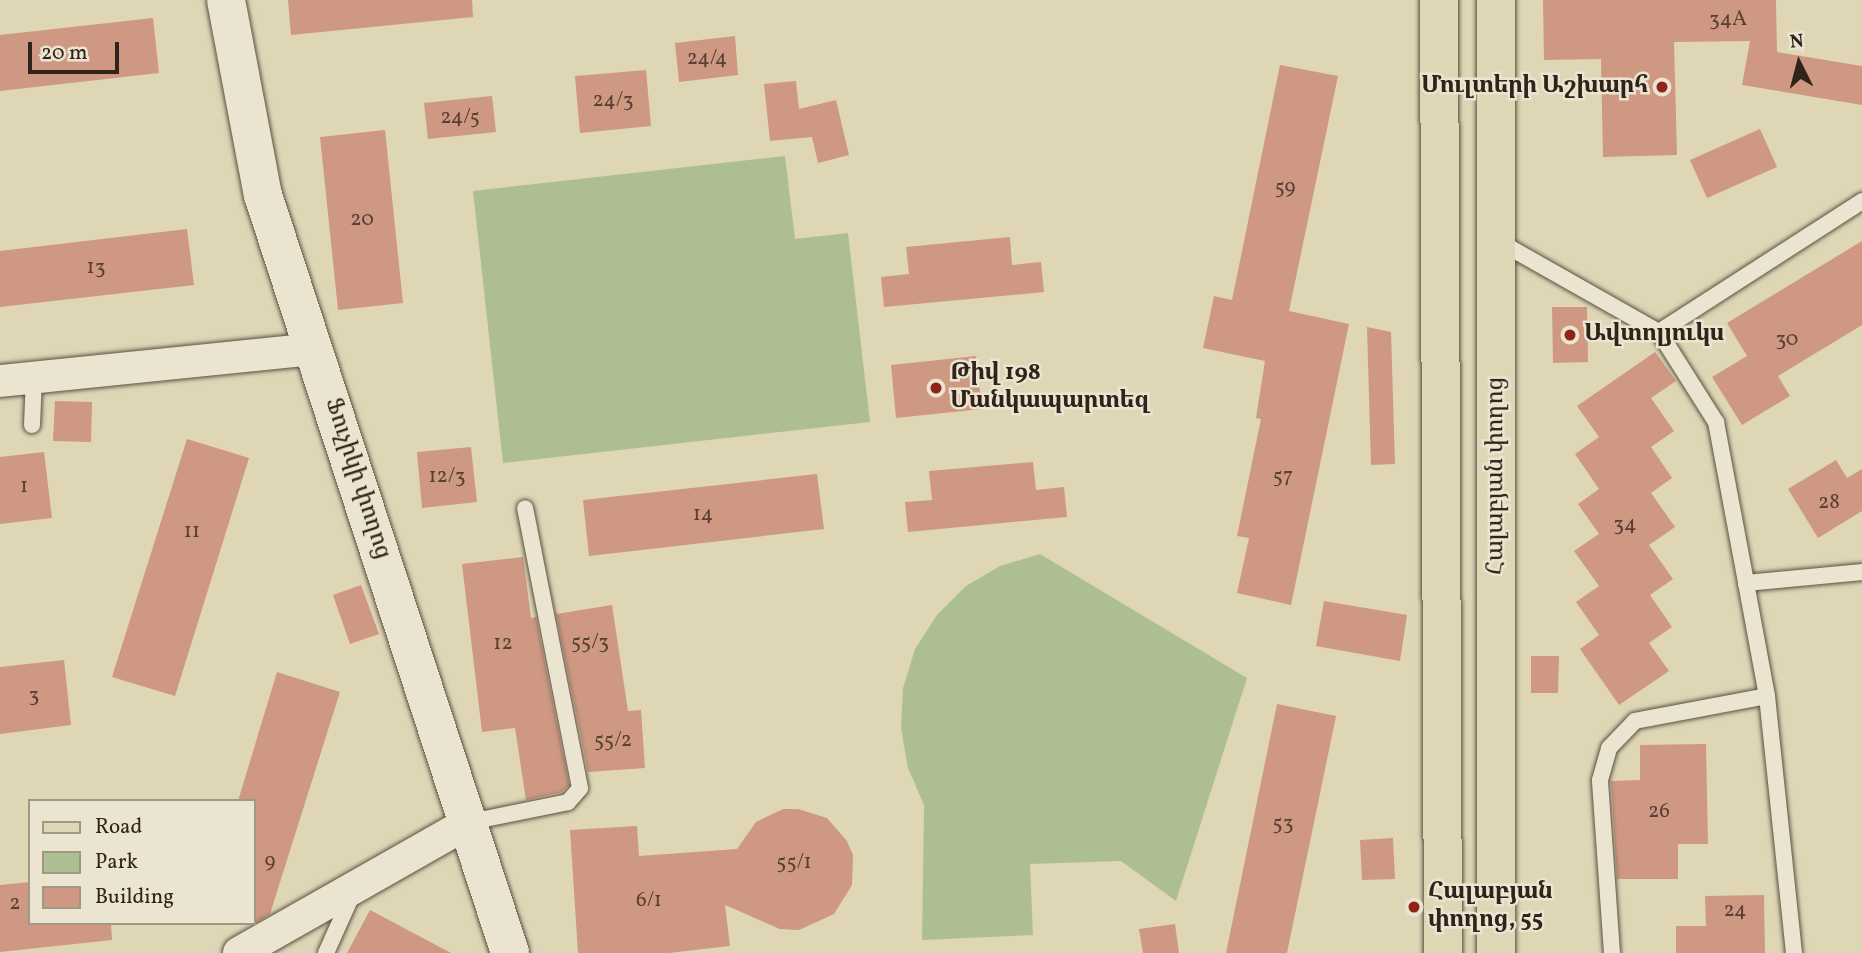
<!DOCTYPE html>
<html>
<head>
<meta charset="utf-8">
<style>
	body { margin:0 }
	#map { position:relative; width:1862px; height:953px; overflow:hidden; background:#dfd6b6; font-family:Vollkorn,"Noto Serif Armenian",serif }
	div>[style] { position:absolute }
	.green>* { inset:0; background:#adbf92 }
	.building>* { inset:0; background:#ce9882 }
	.roads { filter:drop-shadow(0 0 2px #5c5040) drop-shadow(0 0 2px #5c5040) }
	.service>* { height:16px; margin:-8px; padding:0 8px; transform-origin:8px; border-radius:8px; background:#eae4d0 }
	.minor>* { height:32px; margin:-16px; padding:0 16px; transform-origin:16px; border-radius:16px; background:#eae4d0 }
	.tertiary>* { height:38px; margin:-19px; padding:0 19px; transform-origin:19px; border-radius:19px; background:#eae4d0 }
	.primary>* { height:38px; margin:-19px; padding:0 19px; transform-origin:19px; border-radius:19px; background:#dfd6b6 }
	.dots>* { width:19px; height:19px; translate:-50% -50%; box-sizing:border-box; border:4px solid #eae4d0; border-radius:50% }
	span { translate:-50% -50%; white-space:nowrap; text-align:center; line-height:1.15; -webkit-text-stroke:5px #eae4d0; paint-order:stroke }
	.number-label { font-size:21px; color:#584033 }
	.number-label span { -webkit-text-stroke-width:0 }
	.poi-label { font-size:24px; color:#312319; font-weight:700 }
	.right { translate:-100% -50%; text-align:right }
	.left { translate:0 -50%; text-align:left }
	.street-label { font-size:24px; color:#312319 }
	.legend { position:absolute; left:28px; top:799px; width:228px; height:126px; box-sizing:border-box; background:#eae4d0; border:2px solid #a09787; margin:0; padding:9px 12px; list-style:none; font-size:21px; color:#312319 }
	.legend li { display:flex; align-items:center; gap:14px; height:35px }
	.legend b { width:35px; border:2px solid #a09787 }
	.north { position:absolute; left:1764px; top:28px; width:70px; height:70px; -webkit-text-stroke:5px #eae4d0; paint-order:stroke; rotate:354deg; font-size:19px; font-weight:700; line-height:28px; text-align:center; color:#312319 }
	.north::after { content:''; display:block; margin:auto; width:24px; height:32px; background:#312319; clip-path:polygon(50% 0,100% 100%,50% 72%,0 100%) }
	.scale { position:absolute; left:28px; top:42px; width:91px; height:32px; box-sizing:border-box; border:4px solid #312319; border-top:0; padding-left:9px; font-size:21px; line-height:24px; white-space:nowrap; color:#312319; -webkit-text-stroke:5px #eae4d0; paint-order:stroke }
</style>
</head>
<body>
<div id="map">
	<div class="green">
		<div style="clip-path:polygon(785px 156px,795px 239px,848px 233px,870px 422px,503px 463px,473px 191px)"></div>
		<div style="clip-path:polygon(1040px 554px,1247px 678px,1176px 901px,1121px 861px,1030px 864px,1033px 935px,922px 940px,924px 805px,908px 768px,901px 728px,903px 688px,915px 649px,937px 615px,966px 586px,1000px 566px)"></div>
	</div>
	<div class="building">
		<div style="clip-path:polygon(288px 0,472px 0,473px 17px,291px 35px)"></div>
		<div style="clip-path:polygon(1543px 0,1776px 0,1777px 52px,1862px 66px,1862px 105px,1742px 85px,1750px 41px,1674px 42px,1677px 155px,1603px 157px,1601px 59px,1544px 60px)"></div>
		<div style="clip-path:polygon(153px 18px,159px 73px,0 91px,0 35px)"></div>
		<div style="clip-path:polygon(735px 36px,738px 75px,679px 82px,675px 43px)"></div>
		<div style="clip-path:polygon(1280px 65px,1338px 76px,1289px 311px,1349px 324px,1291px 605px,1237px 593px,1249px 538px,1237px 536px,1261px 419px,1256px 418px,1265px 361px,1203px 348px,1214px 296px,1232px 300px)"></div>
		<div style="clip-path:polygon(646px 70px,651px 126px,580px 133px,575px 76px)"></div>
		<div style="clip-path:polygon(796px 81px,799px 109px,836px 100px,849px 155px,818px 163px,812px 137px,770px 141px,764px 84px)"></div>
		<div style="clip-path:polygon(492px 96px,496px 132px,428px 139px,424px 103px)"></div>
		<div style="clip-path:polygon(1760px 129px,1777px 167px,1707px 198px,1690px 160px)"></div>
		<div style="clip-path:polygon(385px 130px,403px 303px,338px 310px,320px 137px)"></div>
		<div style="clip-path:polygon(187px 229px,194px 285px,0 307px,0 251px)"></div>
		<div style="clip-path:polygon(1010px 237px,1012px 265px,1041px 262px,1044px 292px,884px 307px,881px 277px,909px 274px,906px 247px)"></div>
		<div style="clip-path:polygon(1862px 241px,1862px 325px,1778px 376px,1790px 396px,1742px 425px,1712px 377px,1747px 356px,1727px 323px)"></div>
		<div style="clip-path:polygon(1552px 307px,1587px 307px,1588px 362px,1553px 363px)"></div>
		<div style="clip-path:polygon(1367px 327px,1391px 332px,1395px 464px,1371px 465px)"></div>
		<div style="clip-path:polygon(1655px 352px,1676px 381px,1651px 398px,1674px 431px,1651px 447px,1672px 478px,1651px 493px,1675px 527px,1649px 545px,1673px 579px,1650px 595px,1672px 627px,1649px 643px,1669px 671px,1619px 705px,1580px 649px,1599px 635px,1576px 602px,1599px 586px,1574px 551px,1599px 534px,1578px 504px,1599px 489px,1575px 454px,1599px 437px,1577px 406px)"></div>
		<div style="clip-path:polygon(976px 356px,982px 409px,896px 418px,891px 365px)"></div>
		<div style="clip-path:polygon(55px 401px,92px 402px,91px 442px,53px 441px)"></div>
		<div style="clip-path:polygon(187px 439px,249px 458px,175px 696px,112px 677px)"></div>
		<div style="clip-path:polygon(471px 447px,477px 502px,422px 508px,417px 452px)"></div>
		<div style="clip-path:polygon(44px 452px,52px 518px,0 524px,0 457px)"></div>
		<div style="clip-path:polygon(1836px 460px,1847px 478px,1862px 469px,1862px 511px,1818px 538px,1788px 489px)"></div>
		<div style="clip-path:polygon(1033px 462px,1036px 490px,1064px 487px,1067px 517px,908px 532px,905px 502px,932px 500px,929px 471px)"></div>
		<div style="clip-path:polygon(817px 474px,824px 529px,589px 556px,583px 500px)"></div>
		<div style="clip-path:polygon(523px 557px,531px 618px,536px 617px,569px 785px,562px 792px,526px 800px,515px 728px,482px 732px,462px 564px)"></div>
		<div style="clip-path:polygon(361px 585px,379px 634px,350px 644px,333px 595px)"></div>
		<div style="clip-path:polygon(1324px 601px,1407px 615px,1400px 661px,1316px 646px)"></div>
		<div style="clip-path:polygon(612px 605px,628px 711px,641px 710px,645px 768px,588px 772px,556px 614px)"></div>
		<div style="clip-path:polygon(1531px 656px,1559px 656px,1558px 693px,1531px 693px)"></div>
		<div style="clip-path:polygon(64px 660px,71px 725px,0 734px,0 667px)"></div>
		<div style="clip-path:polygon(277px 672px,340px 692px,270px 914px,254px 924px,254px 801px,238px 801px)"></div>
		<div style="clip-path:polygon(1277px 704px,1336px 716px,1287px 953px,1226px 953px)"></div>
		<div style="clip-path:polygon(1706px 744px,1708px 844px,1678px 844px,1678px 879px,1617px 879px,1611px 781px,1640px 780px,1640px 745px)"></div>
		<div style="clip-path:polygon(783px 809px,798px 809px,827px 818px,847px 841px,853px 855px,852px 885px,834px 914px,799px 930px,780px 929px,725px 905px,730px 946px,669px 953px,578px 953px,570px 830px,637px 826px,639px 856px,737px 849px,756px 822px)"></div>
		<div style="clip-path:polygon(1393px 838px,1395px 879px,1362px 880px,1360px 840px)"></div>
		<div style="clip-path:polygon(30px 882px,30px 923px,111px 923px,112px 940px,0 952px,0 885px)"></div>
		<div style="clip-path:polygon(1764px 895px,1765px 953px,1676px 953px,1676px 926px,1706px 926px,1705px 896px)"></div>
		<div style="clip-path:polygon(370px 910px,451px 953px,347px 953px)"></div>
		<div style="clip-path:polygon(1175px 924px,1179px 953px,1143px 953px,1139px 929px)"></div>
	</div>
	<div class="roads">
		<div class="service">
			<div style="left:1498px;top:241px;width:185px;rotate:29.5deg"></div>
			<div style="left:1659px;top:332px;width:242px;rotate:-32.8deg"></div>
			<div style="left:1659px;top:332px;width:107px;rotate:57.7deg"></div>
			<div style="left:1716px;top:422px;width:164px;rotate:79.4deg"></div>
			<div style="left:32px;top:425px;width:48px;rotate:-87.6deg"></div>
			<div style="left:470px;top:822px;width:100px;rotate:-11.5deg"></div>
			<div style="left:568px;top:802px;width:18px;rotate:-49deg"></div>
			<div style="left:580px;top:788px;width:285px;rotate:-101.1deg"></div>
			<div style="left:326px;top:953px;width:66px;rotate:-65.8deg"></div>
			<div style="left:1612px;top:953px;width:173px;rotate:-94deg"></div>
			<div style="left:1600px;top:780px;width:33px;rotate:-74deg"></div>
			<div style="left:1609px;top:748px;width:37px;rotate:-46deg"></div>
			<div style="left:1635px;top:721px;width:134px;rotate:-10.7deg"></div>
			<div style="left:1794px;top:953px;width:258px;rotate:-96deg"></div>
			<div style="left:1767px;top:696px;width:115px;rotate:-100.5deg"></div>
			<div style="left:1746px;top:583px;width:117px;rotate:-5.4deg"></div>
		</div>
		<div class="minor">
			<div style="left:0;top:381px;width:316px;rotate:-5.8deg"></div>
			<div style="left:239px;top:953px;width:266px;rotate:-29.6deg"></div>
		</div>
		<div class="tertiary">
			<div style="left:226px;top:0;width:198px;rotate:79.3deg"></div>
			<div style="left:263px;top:195px;width:797px;rotate:71.95deg"></div>
		</div>
		<div class="primary">
			<div style="left:1439px;top:0;width:953px;rotate:89.76deg"></div>
			<div style="left:1496px;top:953px;width:953px;rotate:-90deg"></div>
		</div>
	</div>
	<div class="dots">
		<div style="left:1662px;top:87px;background:#8f2418"></div>
		<div style="left:1570px;top:335px;background:#8f2418"></div>
		<div style="left:936px;top:388px;background:#8f2418"></div>
		<div style="left:1414px;top:907px;background:#8f2418"></div>
	</div>
	<div class="number-label">
		<span style="left:1728px;top:20px">34A</span>
		<span style="left:707px;top:59px">24/4</span>
		<span style="left:613px;top:101px">24/3</span>
		<span style="left:460px;top:118px">24/5</span>
		<span style="left:1285px;top:188px">59</span>
		<span style="left:362px;top:220px">20</span>
		<span style="left:96px;top:268px">13</span>
		<span style="left:1787px;top:340px">30</span>
		<span style="left:447px;top:477px">12/3</span>
		<span style="left:1283px;top:477px">57</span>
		<span style="left:24px;top:487px">1</span>
		<span style="left:1829px;top:503px">28</span>
		<span style="left:703px;top:515px">14</span>
		<span style="left:1625px;top:525px">34</span>
		<span style="left:192px;top:532px">11</span>
		<span style="left:590px;top:643px">55/3</span>
		<span style="left:503px;top:644px">12</span>
		<span style="left:34px;top:696px">3</span>
		<span style="left:613px;top:741px">55/2</span>
		<span style="left:1659px;top:812px">26</span>
		<span style="left:1283px;top:824px">53</span>
		<span style="left:270px;top:862px">9</span>
		<span style="left:794px;top:863px">55/1</span>
		<span style="left:649px;top:901px">6/1</span>
		<span style="left:15px;top:904px">2</span>
		<span style="left:1735px;top:911px">24</span>
	</div>
	<div class="poi-label">
		<span class="right" style="left:1648px;top:87px">Մուլտերի Աշխարհ</span>
		<span class="left" style="left:1584px;top:335px">Ավտոլյուկս</span>
		<span class="left" style="left:950px;top:388px">Թիվ 198<br>Մանկապարտեզ</span>
		<span class="left" style="left:1428px;top:907px">Հալաբյան<br>փողոց, 55</span>
	</div>
	<div class="street-label">
		<span style="left:1497px;top:476px;rotate:-90deg">Հալաբյան փողոց</span>
		<span style="left:357px;top:479px;rotate:72deg">Ֆուչիկի փողոց</span>
	</div>
	<ul class="legend">
	<li><b style="height:9px;background:#dfd6b6"></b>Road</li>
	<li><b style="height:19px;background:#adbf92"></b>Park</li>
	<li><b style="height:19px;background:#ce9882"></b>Building</li>
	</ul>
	<div class="north">N</div>
	<div class="scale">20 m</div>
</div>
</body>
</html>
